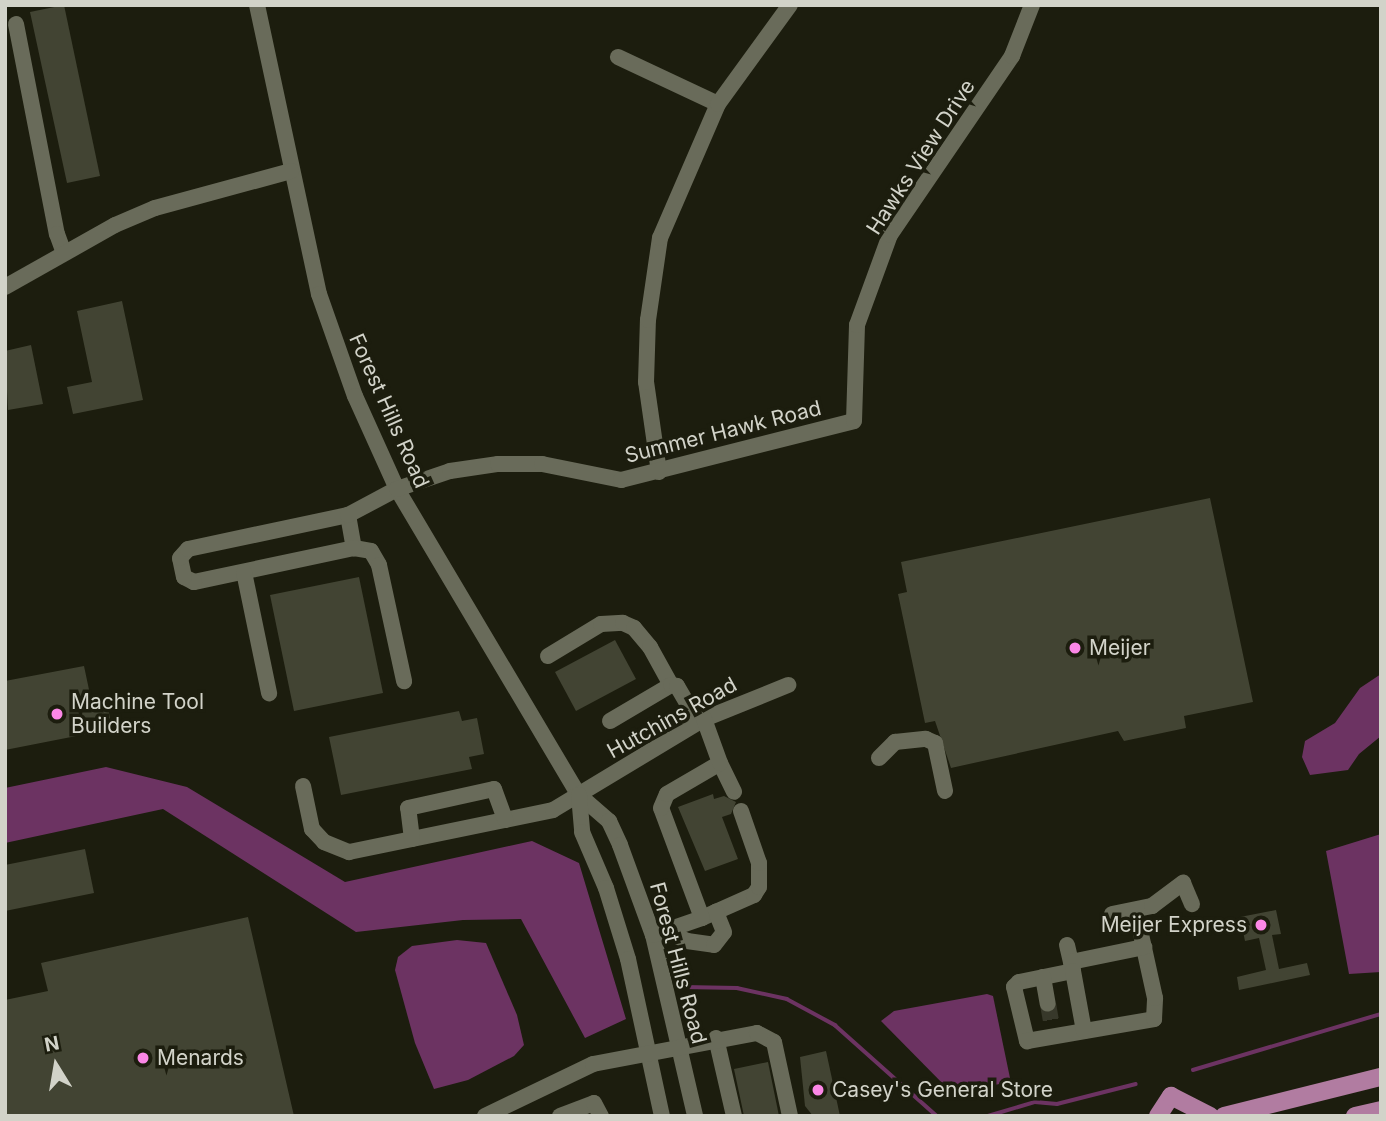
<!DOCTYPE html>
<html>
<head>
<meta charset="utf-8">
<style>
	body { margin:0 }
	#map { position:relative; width:1386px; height:1121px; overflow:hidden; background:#1c1d0e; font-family:Inter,sans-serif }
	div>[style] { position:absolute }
	.water>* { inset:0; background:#6c3362 }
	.stream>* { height:3.5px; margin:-1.75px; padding:0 1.75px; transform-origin:1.75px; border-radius:1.75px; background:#6c3362 }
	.building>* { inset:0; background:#424433 }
	.minor-tunnel>* { height:16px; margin-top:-8px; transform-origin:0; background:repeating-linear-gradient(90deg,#37382a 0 16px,transparent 0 24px) }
	.minor>* { height:16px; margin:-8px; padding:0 8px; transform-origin:8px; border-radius:8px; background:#696b5a }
	.major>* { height:18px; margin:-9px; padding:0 9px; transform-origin:9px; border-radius:9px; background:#b17ca1 }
	.dots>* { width:19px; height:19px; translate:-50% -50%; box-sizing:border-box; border:4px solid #1c1d0e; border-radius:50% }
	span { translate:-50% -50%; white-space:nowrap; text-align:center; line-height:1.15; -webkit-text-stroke:7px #1c1d0e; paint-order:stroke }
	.street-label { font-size:21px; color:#d2d3c9 }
	.poi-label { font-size:21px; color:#d2d3c9 }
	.left { translate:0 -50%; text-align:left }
	.right { translate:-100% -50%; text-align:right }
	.frame { position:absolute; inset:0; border:7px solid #d2d3c9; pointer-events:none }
	.north { position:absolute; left:21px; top:1030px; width:70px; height:70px; -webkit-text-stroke:5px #1c1d0e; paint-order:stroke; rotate:349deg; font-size:19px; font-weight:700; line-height:28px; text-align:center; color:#d2d3c9 }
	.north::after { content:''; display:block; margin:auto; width:24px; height:32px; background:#d2d3c9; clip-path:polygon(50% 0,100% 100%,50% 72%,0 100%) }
</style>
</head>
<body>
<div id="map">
	<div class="water">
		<div style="clip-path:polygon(1381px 674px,1381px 736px,1359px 754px,1348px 770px,1310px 775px,1302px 757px,1305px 741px,1335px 723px,1360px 688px)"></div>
		<div style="clip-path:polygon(106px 767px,187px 787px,345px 882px,532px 841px,579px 863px,626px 1019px,585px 1038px,521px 919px,463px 920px,356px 932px,163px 809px,5px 843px,5px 788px)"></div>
		<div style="clip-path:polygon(1381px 834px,1381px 972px,1349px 974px,1326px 851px)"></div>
		<div style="clip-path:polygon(457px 940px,486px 943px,517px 1015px,524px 1045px,514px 1056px,468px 1080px,434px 1089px,415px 1043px,395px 970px,398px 957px,412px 946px)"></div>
		<div style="clip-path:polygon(987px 994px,993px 996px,1010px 1078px,1005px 1083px,952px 1093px,881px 1021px,894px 1011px)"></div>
	</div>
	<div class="stream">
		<div style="left:684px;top:987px;width:53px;rotate:1.1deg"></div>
		<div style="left:737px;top:988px;width:51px;rotate:12.4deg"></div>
		<div style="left:787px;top:999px;width:55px;rotate:28.4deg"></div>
		<div style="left:835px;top:1025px;width:137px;rotate:41.7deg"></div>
		<div style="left:1193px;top:1070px;width:196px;rotate:-16.6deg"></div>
		<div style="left:988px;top:1116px;width:49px;rotate:-16.6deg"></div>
		<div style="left:1035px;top:1102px;width:22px;rotate:5deg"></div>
		<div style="left:1057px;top:1104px;width:81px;rotate:-14.2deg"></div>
	</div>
	<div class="building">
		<div style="clip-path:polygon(64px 5px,100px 176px,67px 183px,30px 12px)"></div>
		<div style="clip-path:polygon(122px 301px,143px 400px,73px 414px,67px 387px,92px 382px,77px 311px)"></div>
		<div style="clip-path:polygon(31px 345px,43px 404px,8px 410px,5px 351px)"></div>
		<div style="clip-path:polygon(1210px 498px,1253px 702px,1184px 716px,1186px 728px,1124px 741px,1118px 731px,951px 768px,935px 721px,925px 723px,898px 594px,907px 592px,901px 562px)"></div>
		<div style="clip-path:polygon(359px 577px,383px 693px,294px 711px,270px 595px)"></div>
		<div style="clip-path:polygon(615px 640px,636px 679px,576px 711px,555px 672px)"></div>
		<div style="clip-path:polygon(84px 666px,91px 699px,106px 696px,112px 729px,5px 750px,5px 681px)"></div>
		<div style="clip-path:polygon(459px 711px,462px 721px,477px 718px,484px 754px,469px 757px,472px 769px,341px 795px,329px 737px)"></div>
		<div style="clip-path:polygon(713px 794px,714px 799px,724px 796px,736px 802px,731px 814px,722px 817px,738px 859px,705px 871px,678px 807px)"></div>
		<div style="clip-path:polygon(85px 849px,94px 893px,5px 911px,5px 865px)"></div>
		<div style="clip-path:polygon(1276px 910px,1281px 934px,1272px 935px,1279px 969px,1307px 963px,1310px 975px,1239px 990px,1237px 977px,1266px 970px,1259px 938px,1245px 941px,1240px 917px)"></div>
		<div style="clip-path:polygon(248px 917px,294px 1116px,5px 1116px,5px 1000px,48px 991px,41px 963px)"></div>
		<div style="clip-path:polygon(826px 1051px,840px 1116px,813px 1116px,805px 1106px,800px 1057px)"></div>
		<div style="clip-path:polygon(768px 1062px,779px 1116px,744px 1116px,734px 1069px)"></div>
	</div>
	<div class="minor-tunnel">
		<div style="left:1048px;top:1004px;width:17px;rotate:80deg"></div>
	</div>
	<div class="minor">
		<div style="left:257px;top:5px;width:296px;rotate:77.9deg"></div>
		<div style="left:319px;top:294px;width:108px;rotate:70.6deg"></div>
		<div style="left:355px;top:396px;width:102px;rotate:65.7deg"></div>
		<div style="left:397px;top:489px;width:356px;rotate:59.3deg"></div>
		<div style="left:579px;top:795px;width:40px;rotate:41deg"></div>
		<div style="left:609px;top:821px;width:26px;rotate:65deg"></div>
		<div style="left:620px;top:845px;width:96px;rotate:69.9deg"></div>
		<div style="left:653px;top:935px;width:186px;rotate:76.9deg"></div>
		<div style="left:16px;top:24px;width:214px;rotate:79deg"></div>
		<div style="left:57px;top:234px;width:20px;rotate:70deg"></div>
		<div style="left:618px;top:57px;width:110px;rotate:25.2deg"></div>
		<div style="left:5px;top:287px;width:126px;rotate:-29.4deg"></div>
		<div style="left:115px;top:225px;width:43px;rotate:-23deg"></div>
		<div style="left:155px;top:208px;width:141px;rotate:-15.2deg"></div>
		<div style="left:659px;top:472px;width:91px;rotate:-98.2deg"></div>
		<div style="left:646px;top:382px;width:62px;rotate:-88.2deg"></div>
		<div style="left:648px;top:320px;width:83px;rotate:-81.7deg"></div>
		<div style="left:660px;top:238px;width:146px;rotate:-66.6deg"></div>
		<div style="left:718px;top:104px;width:122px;rotate:-54deg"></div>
		<div style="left:348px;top:515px;width:34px;rotate:80deg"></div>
		<div style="left:354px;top:548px;width:17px;rotate:10deg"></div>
		<div style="left:371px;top:551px;width:16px;rotate:60deg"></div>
		<div style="left:379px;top:565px;width:119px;rotate:77.8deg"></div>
		<div style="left:354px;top:548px;width:164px;rotate:168deg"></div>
		<div style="left:194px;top:582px;width:11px;rotate:-153deg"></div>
		<div style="left:184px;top:577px;width:19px;rotate:-102deg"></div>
		<div style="left:180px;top:558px;width:12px;rotate:-48deg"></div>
		<div style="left:188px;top:549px;width:164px;rotate:-12deg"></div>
		<div style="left:348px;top:515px;width:55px;rotate:-28deg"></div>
		<div style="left:397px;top:489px;width:56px;rotate:-18.8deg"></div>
		<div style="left:450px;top:471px;width:49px;rotate:-8.3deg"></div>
		<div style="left:498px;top:464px;width:44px"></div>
		<div style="left:542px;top:464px;width:81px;rotate:11.4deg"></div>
		<div style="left:621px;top:480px;width:240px;rotate:-14.2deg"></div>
		<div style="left:854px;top:421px;width:96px;rotate:-88.2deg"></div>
		<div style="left:857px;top:325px;width:96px;rotate:-69.9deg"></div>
		<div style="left:890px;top:235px;width:217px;rotate:-55.7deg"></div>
		<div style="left:1012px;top:56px;width:55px;rotate:-68.6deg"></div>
		<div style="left:244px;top:572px;width:124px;rotate:78.3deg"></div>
		<div style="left:548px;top:656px;width:62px;rotate:-31.1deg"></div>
		<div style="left:601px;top:624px;width:22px;rotate:-3deg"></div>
		<div style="left:623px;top:623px;width:12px;rotate:24deg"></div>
		<div style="left:634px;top:628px;width:25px;rotate:50deg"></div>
		<div style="left:650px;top:647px;width:43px;rotate:61.1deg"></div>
		<div style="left:610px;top:721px;width:71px;rotate:-30.5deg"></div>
		<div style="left:671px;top:685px;width:6px;rotate:9deg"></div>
		<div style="left:677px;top:686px;width:42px;rotate:59.7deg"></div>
		<div style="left:879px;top:758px;width:23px;rotate:-45deg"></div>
		<div style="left:895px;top:742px;width:31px;rotate:-6deg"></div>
		<div style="left:926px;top:739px;width:10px;rotate:24deg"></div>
		<div style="left:935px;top:743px;width:49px;rotate:78.2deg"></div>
		<div style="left:720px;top:763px;width:32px;rotate:64deg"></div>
		<div style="left:303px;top:786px;width:44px;rotate:78.2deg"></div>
		<div style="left:312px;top:829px;width:18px;rotate:47deg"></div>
		<div style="left:324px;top:842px;width:27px;rotate:22deg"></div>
		<div style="left:349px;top:852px;width:208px;rotate:-11.6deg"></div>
		<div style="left:553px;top:810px;width:176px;rotate:-31.1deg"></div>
		<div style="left:704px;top:719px;width:91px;rotate:-22deg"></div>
		<div style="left:579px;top:795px;width:37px;rotate:85deg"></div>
		<div style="left:582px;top:832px;width:61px;rotate:66.8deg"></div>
		<div style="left:606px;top:888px;width:74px;rotate:72.8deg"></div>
		<div style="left:628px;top:959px;width:161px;rotate:77.8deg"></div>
		<div style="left:412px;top:839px;width:31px;rotate:-97deg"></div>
		<div style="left:408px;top:808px;width:88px;rotate:-12.5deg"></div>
		<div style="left:494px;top:789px;width:33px;rotate:70deg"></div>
		<div style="left:1112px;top:914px;width:41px;rotate:-11.3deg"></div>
		<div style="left:1152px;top:906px;width:39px;rotate:-37deg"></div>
		<div style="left:1183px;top:883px;width:23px;rotate:67deg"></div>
		<div style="left:702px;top:918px;width:57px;rotate:-23.9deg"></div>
		<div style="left:754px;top:895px;width:9px;rotate:-58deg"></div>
		<div style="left:759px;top:887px;width:24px;rotate:-90deg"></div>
		<div style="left:759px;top:863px;width:55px;rotate:-109.1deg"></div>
		<div style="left:665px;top:931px;width:24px;rotate:24deg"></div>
		<div style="left:687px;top:941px;width:27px;rotate:8deg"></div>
		<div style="left:714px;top:945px;width:16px;rotate:-52deg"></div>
		<div style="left:724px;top:932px;width:22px;rotate:-112deg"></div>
		<div style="left:653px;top:935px;width:52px;rotate:-19.1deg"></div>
		<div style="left:702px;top:918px;width:117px;rotate:-110.4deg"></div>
		<div style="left:661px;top:808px;width:15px;rotate:-67deg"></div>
		<div style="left:667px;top:794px;width:61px;rotate:-30.3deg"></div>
		<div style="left:720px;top:763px;width:47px;rotate:-110deg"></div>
		<div style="left:1067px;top:945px;width:27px;rotate:77deg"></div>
		<div style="left:1073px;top:971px;width:55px;rotate:168.5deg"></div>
		<div style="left:1019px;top:982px;width:7px;rotate:135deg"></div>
		<div style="left:1014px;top:987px;width:56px;rotate:76.5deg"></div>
		<div style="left:1027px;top:1041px;width:129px;rotate:-9.8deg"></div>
		<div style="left:1154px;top:1019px;width:21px;rotate:-87deg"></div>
		<div style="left:1155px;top:998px;width:70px;rotate:-102.4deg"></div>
		<div style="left:1071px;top:962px;width:75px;rotate:-11.6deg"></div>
		<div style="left:1073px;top:971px;width:61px;rotate:79.6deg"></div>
		<div style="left:1043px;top:977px;width:27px;rotate:80deg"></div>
		<div style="left:716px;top:1038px;width:80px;rotate:77deg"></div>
		<div style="left:485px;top:1116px;width:120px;rotate:-25.7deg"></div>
		<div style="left:593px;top:1064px;width:167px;rotate:-10.7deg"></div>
		<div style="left:757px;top:1033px;width:19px;rotate:28deg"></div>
		<div style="left:774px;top:1042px;width:76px;rotate:77.8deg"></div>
		<div style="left:560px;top:1116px;width:36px;rotate:-21deg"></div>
		<div style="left:594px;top:1103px;width:15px;rotate:62deg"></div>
	</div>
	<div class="major">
		<div style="left:1158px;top:1116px;width:24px;rotate:-57deg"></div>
		<div style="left:1171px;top:1096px;width:44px;rotate:27.1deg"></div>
		<div style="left:1224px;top:1116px;width:162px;rotate:-14deg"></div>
		<div style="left:1355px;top:1116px;width:27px;rotate:-13deg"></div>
	</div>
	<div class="dots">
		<div style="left:1075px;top:648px;background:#fb87e6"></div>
		<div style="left:57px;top:714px;background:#fb87e6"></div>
		<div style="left:1261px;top:925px;background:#fb87e6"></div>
		<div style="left:143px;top:1058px;background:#fb87e6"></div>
		<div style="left:818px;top:1090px;background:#fb87e6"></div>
	</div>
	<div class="street-label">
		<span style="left:921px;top:157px;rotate:-57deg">Hawks View Drive</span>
		<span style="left:389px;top:411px;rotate:66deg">Forest Hills Road</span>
		<span style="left:723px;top:432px;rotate:-14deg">Summer Hawk Road</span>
		<span style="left:672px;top:718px;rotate:-29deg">Hutchins Road</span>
		<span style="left:678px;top:963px;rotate:75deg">Forest Hills Road</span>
	</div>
	<div class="poi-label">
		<span class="left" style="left:1089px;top:648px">Meijer</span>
		<span class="left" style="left:71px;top:714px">Machine Tool<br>Builders</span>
		<span class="right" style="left:1247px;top:925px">Meijer Express</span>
		<span class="left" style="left:157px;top:1058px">Menards</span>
		<span class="left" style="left:832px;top:1090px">Casey's General Store</span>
	</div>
	<div class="frame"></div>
	<div class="north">N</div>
</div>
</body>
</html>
